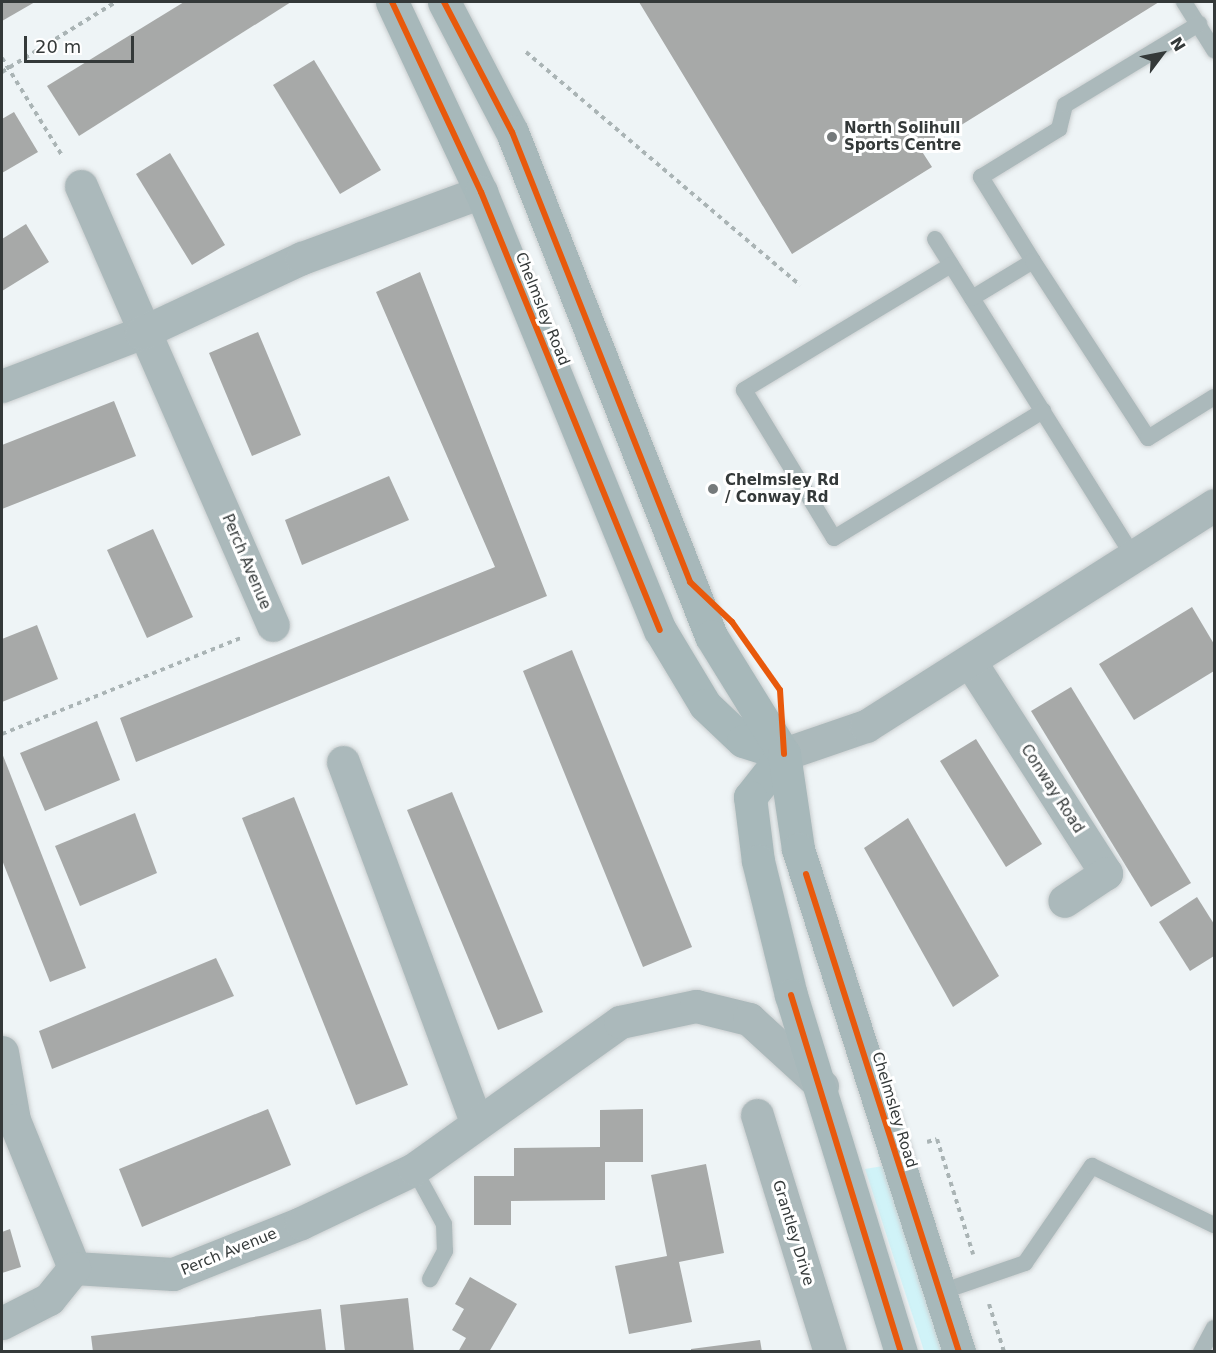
<!DOCTYPE html>
<html>
<head>
<meta charset="utf-8">
<style>
	body { margin:0 }
	#map { position:relative; width:1216px; height:1353px; overflow:hidden; background:#eef4f6; font-family:"DejaVu Sans",sans-serif }
	div>[style] { position:absolute }
	.green>* { inset:0; background:#d0f3f8 }
	.building>* { inset:0; background:#a7a9a8 }
	.path>* { height:4px; margin-top:-2px; transform-origin:0; background:repeating-linear-gradient(90deg,#aab4b5 0 4.5px,transparent 0 9px) }
	.roads { filter:drop-shadow(0 0 2px #cacecf) drop-shadow(0 0 2px #cacecf) }
	.lane>* { height:16px; margin:-8px; padding:0 8px; transform-origin:8px; border-radius:8px; background:#abb9bb }
	.street>* { height:33px; margin:-16.5px; padding:0 16.5px; transform-origin:16.5px; border-radius:16.5px; background:#abb9bb }
	.secondary>* { height:33px; margin:-16.5px; padding:0 16.5px; transform-origin:16.5px; border-radius:16.5px; background:#a7b8ba }
	.cycleway>* { height:6px; margin:-3px; padding:0 3px; transform-origin:3px; border-radius:3px; background:#e8590c }
	.dots>* { width:16px; height:16px; translate:-50% -50%; box-sizing:border-box; border:3px solid #fff; border-radius:50% }
	span { translate:-50% -50%; white-space:nowrap; text-align:center; line-height:1.15; -webkit-text-stroke:6px #fff; paint-order:stroke }
	.poi-label { font-size:15px; color:#343939; font-weight:700 }
	.left { translate:0 -50%; text-align:left }
	.street-label { font-size:15px; color:#343939 }
	.frame { position:absolute; inset:0; border:3px solid #343939; pointer-events:none }
	.north { position:absolute; left:1132px; top:24px; width:60px; height:60px; -webkit-text-stroke:4px #fff; paint-order:stroke; rotate:58deg; font-size:16px; font-weight:700; line-height:24px; text-align:center; color:#343939 }
	.north::after { content:''; display:block; margin:auto; width:21px; height:27px; background:#343939; clip-path:polygon(50% 0,100% 100%,50% 72%,0 100%) }
	.scale { position:absolute; left:24px; top:36px; width:110px; height:27px; box-sizing:border-box; border:3px solid #343939; border-top:0; padding-left:8px; font-size:18px; line-height:21px; white-space:nowrap; color:#343939; -webkit-text-stroke:4px #fff; paint-order:stroke }
</style>
</head>
<body>
<div id="map">
	<div class="green">
		<div style="clip-path:polygon(883px 1166px,942px 1351px,924px 1351px,865px 1169px)"></div>
	</div>
	<div class="building">
		<div style="clip-path:polygon(2px 2px,35px 2px,2px 21px)"></div>
		<div style="clip-path:polygon(184px 2px,291px 2px,79px 136px,47px 86px)"></div>
		<div style="clip-path:polygon(639px 2px,1159px 2px,921px 150px,932px 167px,792px 254px)"></div>
		<div style="clip-path:polygon(314px 60px,381px 170px,340px 194px,273px 85px)"></div>
		<div style="clip-path:polygon(14px 112px,38px 152px,2px 173px,2px 119px)"></div>
		<div style="clip-path:polygon(170px 153px,225px 245px,192px 265px,136px 174px)"></div>
		<div style="clip-path:polygon(26px 224px,49px 262px,2px 291px,2px 239px)"></div>
		<div style="clip-path:polygon(420px 272px,547px 596px,136px 762px,120px 718px,495px 567px,376px 292px)"></div>
		<div style="clip-path:polygon(258px 332px,301px 435px,252px 456px,209px 353px)"></div>
		<div style="clip-path:polygon(114px 401px,136px 456px,2px 509px,2px 445px)"></div>
		<div style="clip-path:polygon(389px 476px,409px 520px,302px 565px,285px 520px)"></div>
		<div style="clip-path:polygon(153px 529px,193px 617px,147px 638px,107px 550px)"></div>
		<div style="clip-path:polygon(1192px 607px,1214px 644px,1214px 671px,1134px 720px,1099px 664px)"></div>
		<div style="clip-path:polygon(37px 625px,58px 679px,2px 702px,2px 639px)"></div>
		<div style="clip-path:polygon(572px 650px,692px 947px,643px 967px,523px 671px)"></div>
		<div style="clip-path:polygon(1071px 687px,1191px 883px,1151px 907px,1031px 711px)"></div>
		<div style="clip-path:polygon(97px 721px,120px 780px,45px 811px,20px 753px)"></div>
		<div style="clip-path:polygon(976px 739px,1042px 844px,1006px 867px,940px 761px)"></div>
		<div style="clip-path:polygon(2px 753px,86px 968px,50px 982px,2px 860px)"></div>
		<div style="clip-path:polygon(452px 792px,543px 1012px,498px 1030px,407px 810px)"></div>
		<div style="clip-path:polygon(294px 797px,408px 1085px,356px 1105px,242px 818px)"></div>
		<div style="clip-path:polygon(135px 813px,157px 873px,80px 906px,55px 846px)"></div>
		<div style="clip-path:polygon(908px 818px,999px 976px,953px 1007px,864px 848px)"></div>
		<div style="clip-path:polygon(1197px 897px,1214px 924px,1214px 956px,1190px 971px,1159px 922px)"></div>
		<div style="clip-path:polygon(216px 958px,234px 996px,52px 1069px,39px 1031px)"></div>
		<div style="clip-path:polygon(268px 1109px,291px 1165px,142px 1227px,119px 1169px)"></div>
		<div style="clip-path:polygon(643px 1109px,643px 1162px,605px 1162px,605px 1200px,511px 1201px,511px 1225px,474px 1225px,474px 1176px,514px 1176px,514px 1148px,600px 1147px,600px 1110px)"></div>
		<div style="clip-path:polygon(706px 1164px,724px 1253px,679px 1262px,692px 1322px,629px 1334px,615px 1266px,667px 1256px,651px 1175px)"></div>
		<div style="clip-path:polygon(10px 1229px,21px 1267px,2px 1273px,2px 1232px)"></div>
		<div style="clip-path:polygon(470px 1277px,517px 1304px,489px 1352px,458px 1352px,466px 1338px,452px 1330px,464px 1309px,455px 1304px)"></div>
		<div style="clip-path:polygon(408px 1298px,414px 1352px,345px 1352px,340px 1305px)"></div>
		<div style="clip-path:polygon(321px 1309px,326px 1351px,93px 1352px,91px 1336px)"></div>
		<div style="clip-path:polygon(760px 1340px,762px 1352px,691px 1352px,691px 1349px)"></div>
	</div>
	<div class="path">
		<div style="left:526px;top:52px;width:360px;rotate:40.4deg"></div>
		<div style="left:2px;top:58px;width:116px;rotate:58.4deg"></div>
		<div style="left:2px;top:72px;width:134px;rotate:-31.6deg"></div>
		<div style="left:2px;top:734px;width:258px;rotate:-21.9deg"></div>
		<div style="left:927px;top:1142px;width:10px;rotate:-17deg"></div>
		<div style="left:937px;top:1139px;width:121px;rotate:72.6deg"></div>
		<div style="left:989px;top:1304px;width:50px;rotate:72.6deg"></div>
	</div>
	<div class="roads">
		<div class="lane">
			<div style="left:1184px;top:2px;width:57px;rotate:58deg"></div>
			<div style="left:935px;top:239px;width:375px;rotate:58deg"></div>
			<div style="left:1033px;top:261px;width:99px;rotate:-121.8deg"></div>
			<div style="left:981px;top:177px;width:92px;rotate:-31.6deg"></div>
			<div style="left:1059px;top:129px;width:25px;rotate:-76deg"></div>
			<div style="left:1065px;top:105px;width:157px;rotate:-31.2deg"></div>
			<div style="left:951px;top:265px;width:242px;rotate:148.9deg"></div>
			<div style="left:744px;top:390px;width:173px;rotate:58.7deg"></div>
			<div style="left:834px;top:538px;width:245px;rotate:-31.3deg"></div>
			<div style="left:972px;top:298px;width:71px;rotate:-31.2deg"></div>
			<div style="left:1033px;top:261px;width:211px;rotate:57deg"></div>
			<div style="left:1148px;top:438px;width:78px;rotate:-31.8deg"></div>
			<div style="left:414px;top:1169px;width:63px;rotate:61.4deg"></div>
			<div style="left:444px;top:1224px;width:27px;rotate:88deg"></div>
			<div style="left:445px;top:1251px;width:32px;rotate:118deg"></div>
			<div style="left:941px;top:1292px;width:89px;rotate:-19deg"></div>
			<div style="left:1025px;top:1263px;width:118px;rotate:-55.4deg"></div>
			<div style="left:1092px;top:1166px;width:136px;rotate:25.8deg"></div>
			<div style="left:1201px;top:1352px;width:27px;rotate:-62deg"></div>
		</div>
		<div class="street">
			<div style="left:81px;top:186px;width:479px;rotate:66.4deg"></div>
			<div style="left:2px;top:386px;width:149px;rotate:-20.9deg"></div>
			<div style="left:141px;top:333px;width:178px;rotate:-25deg"></div>
			<div style="left:302px;top:258px;width:191px;rotate:-20.2deg"></div>
			<div style="left:971px;top:663px;width:250px;rotate:57.3deg"></div>
			<div style="left:1106px;top:873px;width:50px;rotate:146.3deg"></div>
			<div style="left:784px;top:754px;width:87px;rotate:-18.9deg"></div>
			<div style="left:866px;top:726px;width:412px;rotate:-32.4deg"></div>
			<div style="left:343px;top:762px;width:383px;rotate:69.7deg"></div>
			<div style="left:2px;top:1052px;width:69px;rotate:80deg"></div>
			<div style="left:14px;top:1120px;width:160px;rotate:67.9deg"></div>
			<div style="left:74px;top:1268px;width:99px;rotate:3.5deg"></div>
			<div style="left:173px;top:1274px;width:138px;rotate:-21.7deg"></div>
			<div style="left:301px;top:1223px;width:125px;rotate:-25.5deg"></div>
			<div style="left:414px;top:1169px;width:253px;rotate:-35.5deg"></div>
			<div style="left:620px;top:1022px;width:78px;rotate:-11.9deg"></div>
			<div style="left:696px;top:1006px;width:55px;rotate:13.8deg"></div>
			<div style="left:749px;top:1019px;width:99px;rotate:42.5deg"></div>
			<div style="left:757px;top:1115px;width:248px;rotate:72.9deg"></div>
			<div style="left:2px;top:1323px;width:53px;rotate:-27.1deg"></div>
			<div style="left:49px;top:1299px;width:40px;rotate:-51deg"></div>
		</div>
		<div class="secondary">
			<div style="left:392px;top:2px;width:210px;rotate:64.9deg"></div>
			<div style="left:481px;top:192px;width:473px;rotate:67.8deg"></div>
			<div style="left:660px;top:630px;width:87px;rotate:59deg"></div>
			<div style="left:705px;top:705px;width:52px;rotate:43.5deg"></div>
			<div style="left:743px;top:741px;width:43px;rotate:17.6deg"></div>
			<div style="left:784px;top:754px;width:55px;rotate:128.3deg"></div>
			<div style="left:750px;top:797px;width:64px;rotate:82.9deg"></div>
			<div style="left:758px;top:861px;width:138px;rotate:76.2deg"></div>
			<div style="left:791px;top:995px;width:374px;rotate:72.9deg"></div>
			<div style="left:444px;top:2px;width:147px;rotate:62.4deg"></div>
			<div style="left:512px;top:132px;width:542px;rotate:68.45deg"></div>
			<div style="left:711px;top:636px;width:139px;rotate:58.3deg"></div>
			<div style="left:784px;top:754px;width:96px;rotate:81.6deg"></div>
			<div style="left:798px;top:849px;width:528px;rotate:72.25deg"></div>
		</div>
	</div>
	<div class="cycleway">
		<div style="left:392px;top:2px;width:210px;rotate:64.9deg"></div>
		<div style="left:481px;top:192px;width:473px;rotate:67.8deg"></div>
		<div style="left:444px;top:2px;width:147px;rotate:62.4deg"></div>
		<div style="left:512px;top:132px;width:484px;rotate:68.4deg"></div>
		<div style="left:690px;top:582px;width:58px;rotate:43.6deg"></div>
		<div style="left:732px;top:622px;width:83px;rotate:54.8deg"></div>
		<div style="left:780px;top:690px;width:64px;rotate:86.4deg"></div>
		<div style="left:806px;top:874px;width:502px;rotate:72.25deg"></div>
		<div style="left:791px;top:995px;width:374px;rotate:72.9deg"></div>
	</div>
	<div class="dots">
		<div style="left:832px;top:137px;background:#757a7b"></div>
		<div style="left:713px;top:489px;background:#757a7b"></div>
	</div>
	<div class="poi-label">
		<span class="left" style="left:844px;top:137px">North Solihull<br>Sports Centre</span>
		<span class="left" style="left:725px;top:489px">Chelmsley Rd<br>/ Conway Rd</span>
	</div>
	<div class="street-label">
		<span style="left:542px;top:309px;rotate:68deg">Chelmsley Road</span>
		<span style="left:246px;top:562px;rotate:67deg">Perch Avenue</span>
		<span style="left:1052px;top:789px;rotate:57deg">Conway Road</span>
		<span style="left:894px;top:1110px;rotate:73deg">Chelmsley Road</span>
		<span style="left:793px;top:1233px;rotate:73deg">Grantley Drive</span>
		<span style="left:229px;top:1252px;rotate:-22deg">Perch Avenue</span>
	</div>
	<div class="frame"></div>
	<div class="north">N</div>
	<div class="scale">20 m</div>
</div>
</body>
</html>
